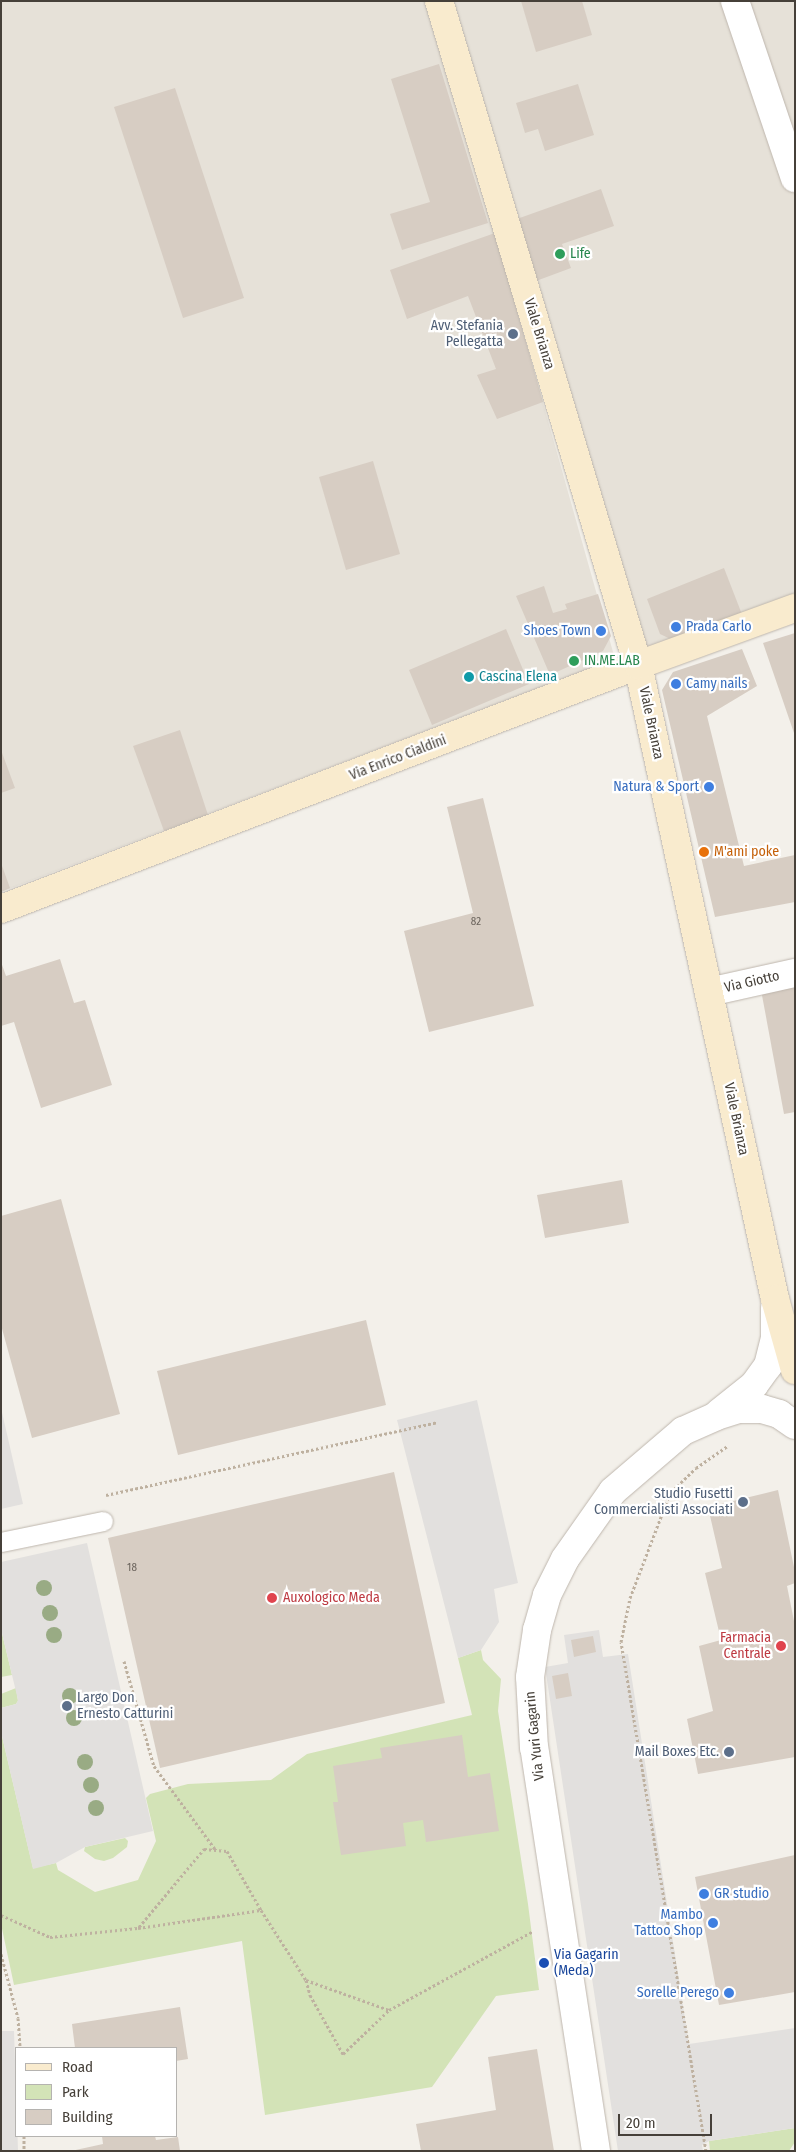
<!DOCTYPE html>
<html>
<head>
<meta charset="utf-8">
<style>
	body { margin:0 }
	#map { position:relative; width:796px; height:2152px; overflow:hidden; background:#f3f0ea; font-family:"Fira Sans Condensed",sans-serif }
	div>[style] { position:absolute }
	.residential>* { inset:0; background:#e6e1d8 }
	.green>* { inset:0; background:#d3e3b7 }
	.parking>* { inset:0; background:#e2e0de }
	.building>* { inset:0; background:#d7cdc3 }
	.path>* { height:3px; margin-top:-1.5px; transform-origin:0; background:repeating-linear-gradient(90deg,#beb1a0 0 2.5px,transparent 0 5px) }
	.roads { filter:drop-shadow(0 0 1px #beb6ad) drop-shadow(0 0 1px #beb6ad) }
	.lane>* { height:19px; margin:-9.5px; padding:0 9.5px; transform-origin:9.5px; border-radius:9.5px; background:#fff }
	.street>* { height:28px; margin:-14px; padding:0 14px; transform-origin:14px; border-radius:14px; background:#fff }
	.secondary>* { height:28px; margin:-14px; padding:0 14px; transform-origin:14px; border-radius:14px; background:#f9ebce }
	.trees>* { width:16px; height:16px; margin:-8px; border-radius:50%; background:#99ab84 }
	.dots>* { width:14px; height:14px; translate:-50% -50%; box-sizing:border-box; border:2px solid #fff; border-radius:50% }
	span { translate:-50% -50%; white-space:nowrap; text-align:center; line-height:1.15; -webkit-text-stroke:4.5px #fff; paint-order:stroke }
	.number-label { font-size:11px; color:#6a635c }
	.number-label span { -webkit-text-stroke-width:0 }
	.leisure-label { font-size:14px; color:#27864d }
	.left { translate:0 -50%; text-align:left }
	.service-label { font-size:14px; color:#4e5e75 }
	.right { translate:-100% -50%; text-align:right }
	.street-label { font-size:14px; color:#464039 }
	.shop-label { font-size:14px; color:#366cbe }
	.culture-label { font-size:14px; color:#0d838f }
	.food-label { font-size:14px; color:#c56008 }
	.health-label { font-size:14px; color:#be3a42 }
	.transit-label { font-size:14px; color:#164399 }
	.frame { position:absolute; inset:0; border:2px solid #464039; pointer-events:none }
	.legend { position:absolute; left:15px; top:2047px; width:162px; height:90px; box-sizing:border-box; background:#fff; border:1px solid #b5b3b0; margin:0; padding:6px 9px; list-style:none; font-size:15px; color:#464039 }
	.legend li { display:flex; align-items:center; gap:10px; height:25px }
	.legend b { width:25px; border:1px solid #b5b3b0 }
	.scale { position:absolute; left:618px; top:2114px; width:94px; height:22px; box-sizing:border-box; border:2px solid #464039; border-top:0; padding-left:6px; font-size:15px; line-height:18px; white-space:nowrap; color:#464039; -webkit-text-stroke:4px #fff; paint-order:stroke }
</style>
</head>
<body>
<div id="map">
	<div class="residential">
		<div style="clip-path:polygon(1px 1px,430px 1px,615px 659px,1px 892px)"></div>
		<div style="clip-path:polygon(446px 1px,795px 1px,795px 601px,644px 656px)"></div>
	</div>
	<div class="green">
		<div style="clip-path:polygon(1px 1629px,12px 1675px,1px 1677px)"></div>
		<div style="clip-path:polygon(481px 1650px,483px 1660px,501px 1679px,498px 1711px,528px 1904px,539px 1990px,496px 1996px,432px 2087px,265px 2115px,242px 1941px,14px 1985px,1px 1924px,1px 1732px,33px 1868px,56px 1863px,58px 1870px,95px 1892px,138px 1880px,156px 1841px,146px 1798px,150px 1794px,188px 1784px,271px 1780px,307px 1754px,472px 1715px,458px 1658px)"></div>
		<div style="clip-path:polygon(16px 1688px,18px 1701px,16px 1704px,1px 1708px,1px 1694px)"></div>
		<div style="clip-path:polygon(125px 1838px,128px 1841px,127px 1847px,113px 1858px,104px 1861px,95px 1859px,84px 1851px,85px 1847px)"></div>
		<div style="clip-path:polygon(795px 2128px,795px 2142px,789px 2151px,710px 2151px,709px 2141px)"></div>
	</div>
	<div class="parking">
		<div style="clip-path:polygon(477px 1400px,518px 1583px,494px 1589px,499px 1622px,481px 1650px,458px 1658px,397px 1420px)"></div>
		<div style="clip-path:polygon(1px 1408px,23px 1504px,1px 1509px)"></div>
		<div style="clip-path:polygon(87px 1543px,153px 1831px,85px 1847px,56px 1863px,33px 1869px,1px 1732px,1px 1708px,16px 1704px,18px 1700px,1px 1629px,1px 1562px)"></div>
		<div style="clip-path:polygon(599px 1630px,603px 1657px,628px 1654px,689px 2044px,795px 2028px,795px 2128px,709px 2141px,702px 2145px,703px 2151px,618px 2151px,545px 1667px,568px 1663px,564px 1635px)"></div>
		<div style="clip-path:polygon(1px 2031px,14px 2031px,18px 2151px,1px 2151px)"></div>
	</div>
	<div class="building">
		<div style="clip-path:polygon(521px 1px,582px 1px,592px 35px,536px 52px)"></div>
		<div style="clip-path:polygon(439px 64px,488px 223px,402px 250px,390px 214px,430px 202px,391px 79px)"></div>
		<div style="clip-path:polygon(578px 84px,594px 135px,545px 151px,538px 129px,525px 133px,516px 103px)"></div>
		<div style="clip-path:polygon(175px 88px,244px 298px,183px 318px,114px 107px)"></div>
		<div style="clip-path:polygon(601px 189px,614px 226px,562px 244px,571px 268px,536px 281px,514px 220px)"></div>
		<div style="clip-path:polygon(495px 233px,543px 402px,497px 419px,477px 375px,496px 369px,468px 296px,407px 319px,390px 270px)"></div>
		<div style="clip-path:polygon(373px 461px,400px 554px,346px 570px,319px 477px)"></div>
		<div style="clip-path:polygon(724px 568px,743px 617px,679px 643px,660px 634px,647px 599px)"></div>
		<div style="clip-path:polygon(544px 586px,553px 613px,567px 609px,565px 604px,598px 594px,611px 636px,603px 651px,550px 675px,516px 596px)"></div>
		<div style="clip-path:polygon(506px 629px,529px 684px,432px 725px,409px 670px)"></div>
		<div style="clip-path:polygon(795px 633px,795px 733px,794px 733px,763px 643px)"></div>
		<div style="clip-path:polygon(742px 649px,757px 686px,707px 716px,744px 866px,795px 855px,795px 902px,715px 917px,662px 690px,673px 672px)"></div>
		<div style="clip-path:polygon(180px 730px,208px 815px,164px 831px,133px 746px)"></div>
		<div style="clip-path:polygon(1px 750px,15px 788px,1px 793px)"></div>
		<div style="clip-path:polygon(483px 798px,534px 1006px,429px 1032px,404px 931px,473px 913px,447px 807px)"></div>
		<div style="clip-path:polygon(1px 863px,10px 888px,1px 892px)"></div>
		<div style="clip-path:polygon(60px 959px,74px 1003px,85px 1000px,112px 1085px,41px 1108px,14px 1022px,1px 1026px,1px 962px,6px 976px)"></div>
		<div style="clip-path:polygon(795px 973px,795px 1112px,784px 1114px,759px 979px)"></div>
		<div style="clip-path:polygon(622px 1180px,629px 1223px,545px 1238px,537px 1195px)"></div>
		<div style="clip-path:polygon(61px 1199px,120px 1414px,32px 1438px,1px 1325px,1px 1216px)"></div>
		<div style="clip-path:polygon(366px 1320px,386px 1405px,178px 1455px,157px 1371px)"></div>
		<div style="clip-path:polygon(394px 1472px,445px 1703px,160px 1768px,108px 1538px)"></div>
		<div style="clip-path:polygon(778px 1490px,795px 1572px,795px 1583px,787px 1586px,795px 1626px,795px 1757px,698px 1774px,687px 1719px,713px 1711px,699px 1646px,721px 1640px,705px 1573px,722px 1568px,708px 1507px)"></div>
		<div style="clip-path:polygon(593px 1636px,596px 1652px,574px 1657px,571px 1640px)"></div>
		<div style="clip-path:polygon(568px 1673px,572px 1696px,556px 1699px,552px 1676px)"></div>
		<div style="clip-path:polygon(462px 1735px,468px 1777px,490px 1773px,499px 1831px,426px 1842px,423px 1820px,403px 1823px,406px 1846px,341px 1855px,333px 1802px,338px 1802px,333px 1766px,382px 1758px,380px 1748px)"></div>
		<div style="clip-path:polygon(795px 1855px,795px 1992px,719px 2005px,695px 1877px)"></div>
		<div style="clip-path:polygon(180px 2007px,188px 2059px,176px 2061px,176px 2048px,75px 2048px,72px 2024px)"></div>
		<div style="clip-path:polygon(537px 2049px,554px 2151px,421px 2151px,416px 2124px,496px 2110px,488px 2057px)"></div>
		<div style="clip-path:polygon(102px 2136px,155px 2136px,156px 2140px,178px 2137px,180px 2151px,71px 2151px,103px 2144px)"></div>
	</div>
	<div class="path">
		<div style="left:106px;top:1495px;width:339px;rotate:-12.4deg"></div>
		<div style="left:124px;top:1661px;width:109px;rotate:74.1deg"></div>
		<div style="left:154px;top:1766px;width:103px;rotate:53.7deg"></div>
		<div style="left:1px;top:1915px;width:54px;rotate:24.2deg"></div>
		<div style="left:50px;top:1937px;width:88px;rotate:-5.8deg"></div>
		<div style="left:138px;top:1928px;width:124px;rotate:-8.3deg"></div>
		<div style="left:261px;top:1910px;width:83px;rotate:57.3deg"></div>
		<div style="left:306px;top:1980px;width:88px;rotate:19.9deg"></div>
		<div style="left:389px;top:2010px;width:164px;rotate:-28.7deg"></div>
		<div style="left:139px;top:1927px;width:102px;rotate:-50.2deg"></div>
		<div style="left:204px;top:1849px;width:23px;rotate:5deg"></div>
		<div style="left:227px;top:1851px;width:68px;rotate:60deg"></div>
		<div style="left:1px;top:1954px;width:66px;rotate:75.1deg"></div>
		<div style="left:18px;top:2018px;width:30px;rotate:86deg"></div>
		<div style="left:306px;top:1980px;width:16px;rotate:75deg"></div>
		<div style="left:310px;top:1995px;width:68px;rotate:60.8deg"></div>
		<div style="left:343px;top:2054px;width:64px;rotate:-43.7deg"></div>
		<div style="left:24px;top:2136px;width:15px;rotate:90deg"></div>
		<div style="left:706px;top:2151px;width:516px;rotate:-99.48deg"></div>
		<div style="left:621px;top:1642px;width:45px;rotate:-78.4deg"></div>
		<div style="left:630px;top:1598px;width:112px;rotate:-69.1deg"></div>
		<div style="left:670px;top:1493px;width:36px;rotate:-44deg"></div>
		<div style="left:696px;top:1468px;width:38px;rotate:-35deg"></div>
	</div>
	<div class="roads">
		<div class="lane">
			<div style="left:1px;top:1542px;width:104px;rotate:-11.6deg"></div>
		</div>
		<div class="street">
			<div style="left:735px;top:1px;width:187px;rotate:71.3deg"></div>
			<div style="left:709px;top:992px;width:88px;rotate:-12.5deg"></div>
			<div style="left:719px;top:1413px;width:45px;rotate:-38.7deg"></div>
			<div style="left:754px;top:1385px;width:24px;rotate:-54deg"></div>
			<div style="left:768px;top:1366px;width:29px;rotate:-76deg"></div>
			<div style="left:775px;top:1338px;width:30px;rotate:-90deg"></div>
			<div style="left:596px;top:2151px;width:408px;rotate:-98.7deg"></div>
			<div style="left:534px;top:1748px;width:71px;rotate:-93.2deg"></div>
			<div style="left:530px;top:1677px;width:48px;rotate:-81.5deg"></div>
			<div style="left:537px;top:1630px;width:36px;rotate:-74deg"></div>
			<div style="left:547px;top:1595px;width:40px;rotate:-63.4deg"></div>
			<div style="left:565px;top:1559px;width:83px;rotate:-54.8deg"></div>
			<div style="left:613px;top:1491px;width:92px;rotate:-40.6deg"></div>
			<div style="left:683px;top:1431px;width:36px;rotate:-24deg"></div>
			<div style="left:716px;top:1416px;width:24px;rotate:-17deg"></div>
			<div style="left:739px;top:1409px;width:23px"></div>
			<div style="left:762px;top:1409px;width:18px;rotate:16deg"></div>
			<div style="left:779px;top:1414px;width:19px;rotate:35deg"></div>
		</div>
		<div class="secondary">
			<div style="left:439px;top:1px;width:693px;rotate:73.32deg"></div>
			<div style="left:638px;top:665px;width:649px;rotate:77.81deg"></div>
			<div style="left:775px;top:1299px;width:74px;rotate:74.3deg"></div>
			<div style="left:1px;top:909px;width:682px;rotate:-20.96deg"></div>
			<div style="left:638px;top:665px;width:167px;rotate:-20deg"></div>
		</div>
	</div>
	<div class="trees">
		<div style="left:44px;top:1588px"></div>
		<div style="left:50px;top:1613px"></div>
		<div style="left:54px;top:1635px"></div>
		<div style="left:70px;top:1696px"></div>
		<div style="left:74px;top:1718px"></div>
		<div style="left:85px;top:1762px"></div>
		<div style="left:91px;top:1785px"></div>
		<div style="left:96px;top:1808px"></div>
	</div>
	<div class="dots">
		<div style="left:560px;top:254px;background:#2e9e5b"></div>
		<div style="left:513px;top:334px;background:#5c6f8a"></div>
		<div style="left:676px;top:627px;background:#3f7fe0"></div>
		<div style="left:601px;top:631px;background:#3f7fe0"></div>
		<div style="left:574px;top:661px;background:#2e9e5b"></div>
		<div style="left:469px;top:677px;background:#0f9aa8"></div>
		<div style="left:676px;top:684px;background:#3f7fe0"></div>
		<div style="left:709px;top:787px;background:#3f7fe0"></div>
		<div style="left:704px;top:852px;background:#e8710a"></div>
		<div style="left:743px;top:1502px;background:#5c6f8a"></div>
		<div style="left:272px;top:1598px;background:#e0444e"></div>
		<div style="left:781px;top:1646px;background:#e0444e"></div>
		<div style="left:67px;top:1706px;background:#5c6f8a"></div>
		<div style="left:729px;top:1752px;background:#5c6f8a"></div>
		<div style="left:704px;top:1894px;background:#3f7fe0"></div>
		<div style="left:713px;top:1923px;background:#3f7fe0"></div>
		<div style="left:544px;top:1963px;background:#1a4fb4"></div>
		<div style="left:729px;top:1993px;background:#3f7fe0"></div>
	</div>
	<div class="number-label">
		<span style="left:476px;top:922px">82</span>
		<span style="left:132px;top:1568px">18</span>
	</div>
	<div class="leisure-label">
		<span class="left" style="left:570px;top:254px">Life</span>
		<span class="left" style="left:584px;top:661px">IN.ME.LAB</span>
	</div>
	<div class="service-label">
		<span class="right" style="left:503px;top:334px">Avv. Stefania<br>Pellegatta</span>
		<span class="right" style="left:733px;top:1502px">Studio Fusetti<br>Commercialisti Associati</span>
		<span class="left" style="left:77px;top:1706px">Largo Don<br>Ernesto Catturini</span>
		<span class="right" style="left:719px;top:1752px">Mail Boxes Etc.</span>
	</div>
	<div class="street-label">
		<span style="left:539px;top:334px;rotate:73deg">Viale Brianza</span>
		<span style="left:651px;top:723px;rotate:78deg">Viale Brianza</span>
		<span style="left:398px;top:758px;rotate:-21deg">Via Enrico Cialdini</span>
		<span style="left:752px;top:982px;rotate:-13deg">Via Giotto</span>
		<span style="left:736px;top:1119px;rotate:78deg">Viale Brianza</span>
		<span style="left:535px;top:1736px;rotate:-96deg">Via Yuri Gagarin</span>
	</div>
	<div class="shop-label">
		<span class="left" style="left:686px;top:627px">Prada Carlo</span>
		<span class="right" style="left:591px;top:631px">Shoes Town</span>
		<span class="left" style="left:686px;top:684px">Camy nails</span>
		<span class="right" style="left:699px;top:787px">Natura &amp; Sport</span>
		<span class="left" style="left:714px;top:1894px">GR studio</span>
		<span class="right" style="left:703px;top:1923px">Mambo<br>Tattoo Shop</span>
		<span class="right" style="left:719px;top:1993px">Sorelle Perego</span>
	</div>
	<div class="culture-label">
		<span class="left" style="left:479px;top:677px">Cascina Elena</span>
	</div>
	<div class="food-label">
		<span class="left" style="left:714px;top:852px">M'ami poke</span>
	</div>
	<div class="health-label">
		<span class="left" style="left:283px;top:1598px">Auxologico Meda</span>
		<span class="right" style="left:771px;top:1646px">Farmacia<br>Centrale</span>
	</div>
	<div class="transit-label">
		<span class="left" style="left:554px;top:1963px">Via Gagarin<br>(Meda)</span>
	</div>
	<div class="frame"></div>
	<ul class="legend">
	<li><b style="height:6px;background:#f9ebce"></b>Road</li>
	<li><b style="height:14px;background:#d3e3b7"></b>Park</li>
	<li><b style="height:14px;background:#d7cdc3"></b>Building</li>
	</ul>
	<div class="scale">20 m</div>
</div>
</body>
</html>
